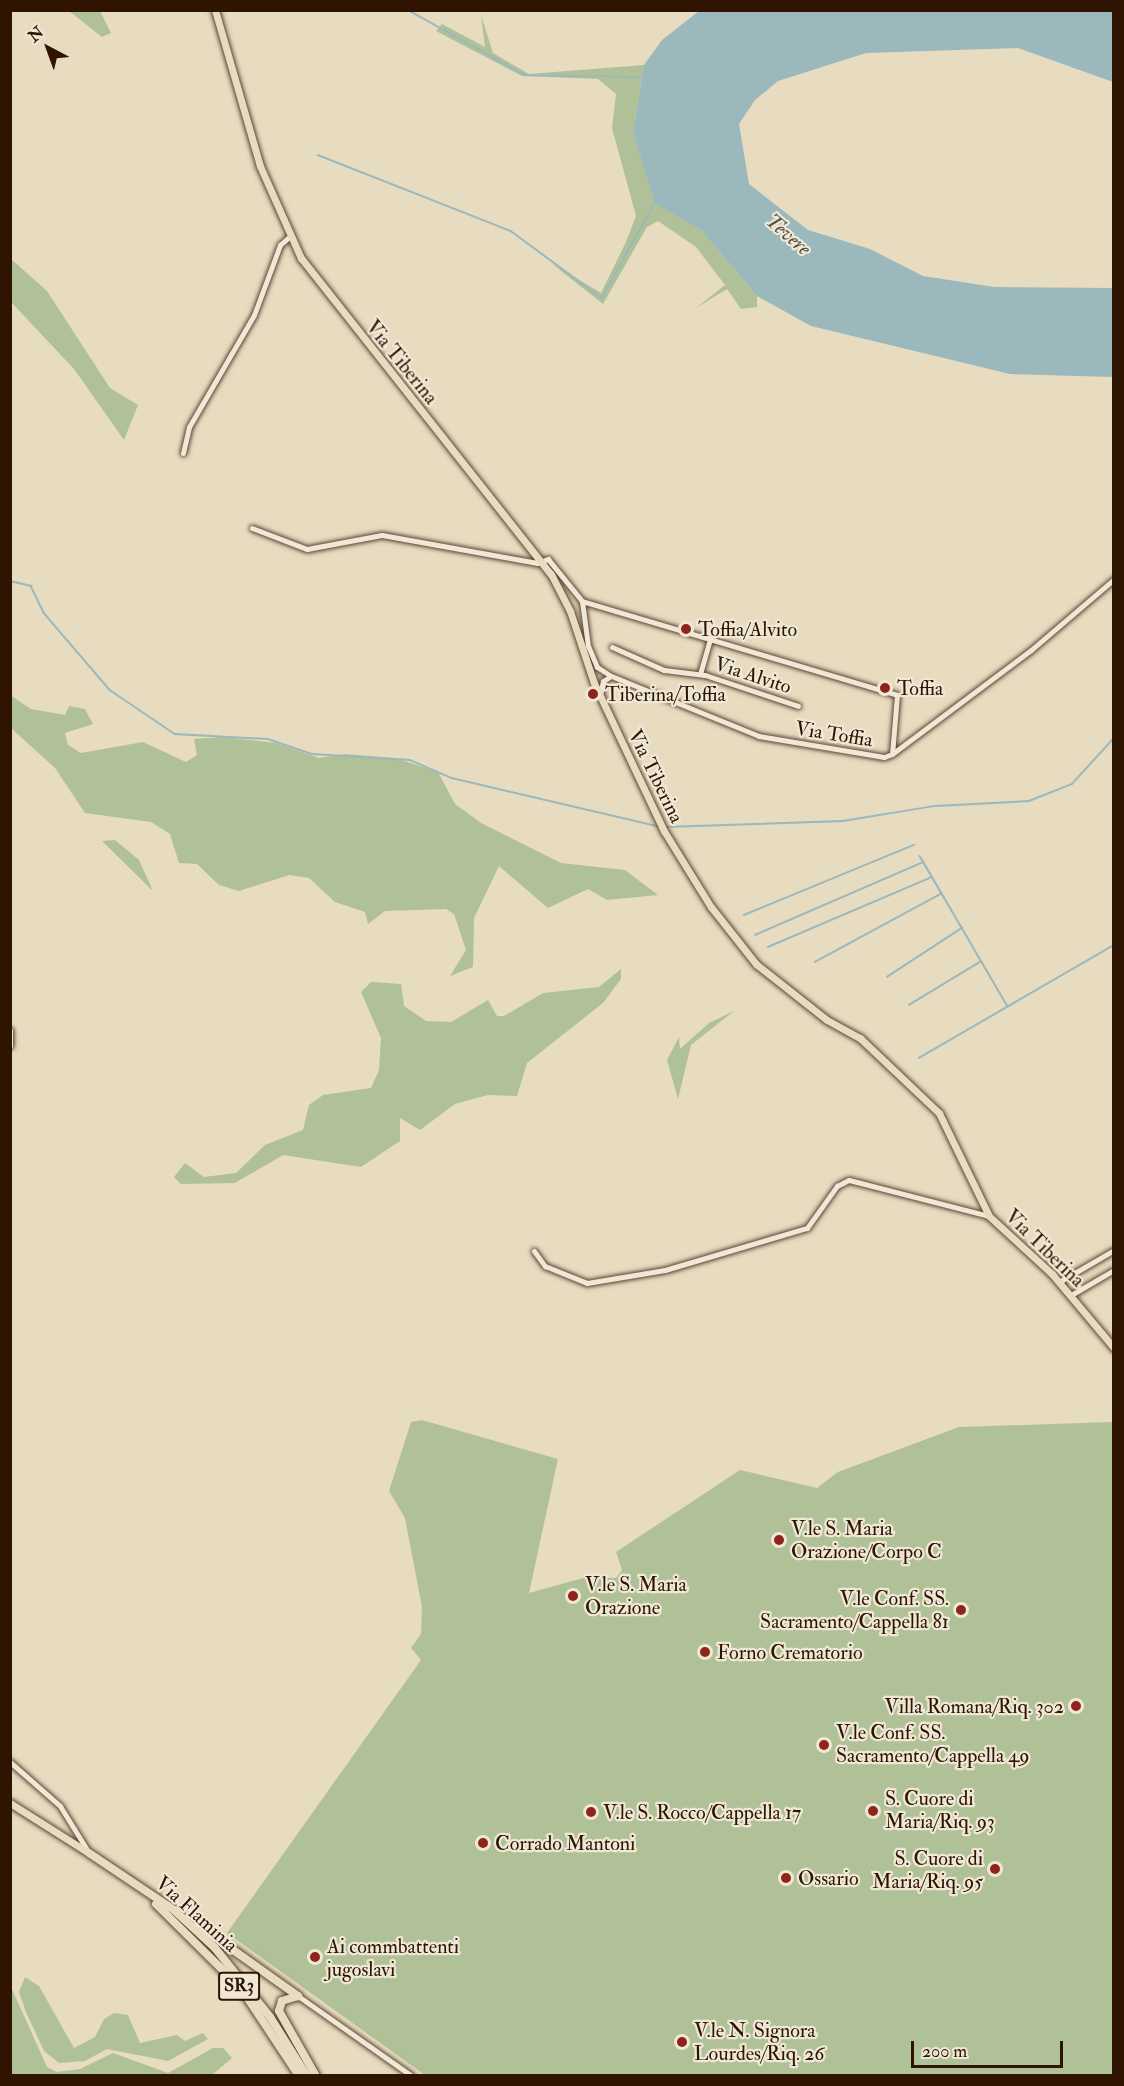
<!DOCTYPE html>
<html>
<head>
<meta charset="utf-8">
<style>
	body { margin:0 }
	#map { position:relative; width:1124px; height:2086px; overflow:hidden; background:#e7dbc0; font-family:"IM FELL Double Pica",serif }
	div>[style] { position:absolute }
	.green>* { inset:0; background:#b0c197 }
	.water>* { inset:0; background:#9bb8bc }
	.stream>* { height:1.5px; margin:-0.75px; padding:0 0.75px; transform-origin:0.75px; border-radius:0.75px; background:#9bb8bc }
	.roads { filter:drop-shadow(0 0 2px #5d4632) drop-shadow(0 0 2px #5d4632) }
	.minor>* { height:5px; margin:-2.5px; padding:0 2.5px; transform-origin:2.5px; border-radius:2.5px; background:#efe8d6 }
	.major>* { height:7px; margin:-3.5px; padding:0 3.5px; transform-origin:3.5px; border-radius:3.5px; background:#e7dbc0 }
	.highway>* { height:8px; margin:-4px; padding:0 4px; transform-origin:4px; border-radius:4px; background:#e7dbc0 }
	.dots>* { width:16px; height:16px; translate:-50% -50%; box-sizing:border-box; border:3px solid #efe8d6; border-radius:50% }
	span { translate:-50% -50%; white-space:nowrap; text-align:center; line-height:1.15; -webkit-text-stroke:4.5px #efe8d6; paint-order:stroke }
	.shield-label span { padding:2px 4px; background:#efe8d6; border:2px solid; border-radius:4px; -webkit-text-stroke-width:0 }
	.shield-label { font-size:18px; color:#2f1402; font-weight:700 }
	.street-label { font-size:20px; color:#2f1402 }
	.poi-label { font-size:20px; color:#2f1402 }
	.left { translate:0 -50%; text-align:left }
	.right { translate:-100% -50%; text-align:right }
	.water-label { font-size:21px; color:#554d43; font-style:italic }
	.frame { position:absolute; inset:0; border:12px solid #2f1402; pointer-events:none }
	.north { position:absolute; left:18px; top:18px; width:60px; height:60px; -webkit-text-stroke:4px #efe8d6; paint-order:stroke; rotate:319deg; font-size:16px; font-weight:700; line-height:24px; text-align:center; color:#2f1402 }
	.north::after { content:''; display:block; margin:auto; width:21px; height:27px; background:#2f1402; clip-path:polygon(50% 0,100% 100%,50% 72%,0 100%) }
	.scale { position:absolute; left:911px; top:2041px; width:152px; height:27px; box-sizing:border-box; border:3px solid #2f1402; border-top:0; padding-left:8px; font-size:18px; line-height:21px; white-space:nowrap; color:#2f1402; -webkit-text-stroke:4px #efe8d6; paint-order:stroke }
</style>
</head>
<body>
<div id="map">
	<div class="green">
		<div style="clip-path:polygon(69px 11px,100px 11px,111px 33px,102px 37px)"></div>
		<div style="clip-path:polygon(481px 15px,493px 53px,529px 74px,644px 65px,633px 134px,655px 202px,701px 230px,757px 296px,757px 307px,741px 309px,727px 289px,696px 308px,725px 285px,696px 247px,658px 221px,647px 227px,603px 304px,551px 263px,601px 293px,626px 242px,636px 216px,612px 128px,616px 94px,598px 79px,522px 76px,436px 31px,442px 24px,485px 47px)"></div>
		<div style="clip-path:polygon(11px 259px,47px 291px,110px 388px,138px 405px,124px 440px,74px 369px,11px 302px)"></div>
		<div style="clip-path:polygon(10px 695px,31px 709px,65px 715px,69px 706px,85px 709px,93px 724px,65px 733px,68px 745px,81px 753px,143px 742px,186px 762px,197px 755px,194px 739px,222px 737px,276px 743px,319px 758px,345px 754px,395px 758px,438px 772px,455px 804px,481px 823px,561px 863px,625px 870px,658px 895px,607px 900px,588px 889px,548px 908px,499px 866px,474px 918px,473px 967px,450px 976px,466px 950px,454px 914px,446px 909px,385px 911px,368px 924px,365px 912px,335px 902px,309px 878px,289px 875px,239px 891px,219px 885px,197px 864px,179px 863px,170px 834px,151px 822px,85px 813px,55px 768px,11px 728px)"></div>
		<div style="clip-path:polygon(115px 840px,139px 860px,153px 891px,102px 841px)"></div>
		<div style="clip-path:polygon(621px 969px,621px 979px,603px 1003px,527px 1063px,517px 1096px,488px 1095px,455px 1104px,420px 1130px,400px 1118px,400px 1141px,361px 1167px,283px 1155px,235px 1183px,181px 1184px,174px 1177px,185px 1163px,204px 1177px,236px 1173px,265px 1145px,303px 1130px,309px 1105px,323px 1095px,371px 1088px,379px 1070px,381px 1038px,361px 992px,371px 982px,401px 984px,404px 1006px,426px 1021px,451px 1022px,488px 1000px,497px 1016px,504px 1016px,543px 993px,599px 987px)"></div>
		<div style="clip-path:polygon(734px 1011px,691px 1045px,678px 1099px,667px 1060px,679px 1037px,680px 1049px,709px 1023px)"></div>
		<div style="clip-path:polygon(422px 1420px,558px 1459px,529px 1593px,587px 1577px,616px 1578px,622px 1570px,616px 1552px,740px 1470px,817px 1488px,838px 1472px,959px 1427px,1112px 1422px,1113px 2075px,425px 2075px,227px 1933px,421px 1660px,411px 1648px,421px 1634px,422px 1607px,405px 1518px,389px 1491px,411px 1422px)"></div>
		<div style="clip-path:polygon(25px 1977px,39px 1986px,74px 2048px,95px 2037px,104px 2019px,114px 2013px,128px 2015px,140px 2043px,177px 2035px,185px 2041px,203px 2033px,208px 2039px,168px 2061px,107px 2049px,85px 2061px,59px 2063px,44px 2051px,26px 2012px,19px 1992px)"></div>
		<div style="clip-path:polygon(11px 1987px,47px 2067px,57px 2072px,80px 2069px,113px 2053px,168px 2073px,213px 2048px,223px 2048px,232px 2058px,212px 2075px,11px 2075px)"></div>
	</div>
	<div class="water">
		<div style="clip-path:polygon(699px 11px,1113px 11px,1113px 82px,1018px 48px,866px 53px,778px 81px,755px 100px,739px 124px,749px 184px,808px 230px,870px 249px,923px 276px,994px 287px,1113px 288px,1113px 377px,1010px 374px,811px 326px,757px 296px,701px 230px,655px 203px,633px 134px,644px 65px,662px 40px)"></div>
	</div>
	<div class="stream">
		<div style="left:408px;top:10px;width:134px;rotate:29.1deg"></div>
		<div style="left:525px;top:75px;width:116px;rotate:1deg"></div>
		<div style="left:318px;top:155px;width:207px;rotate:21.5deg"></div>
		<div style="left:511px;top:231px;width:113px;rotate:36.4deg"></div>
		<div style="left:602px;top:298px;width:110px;rotate:-61.1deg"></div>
		<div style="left:10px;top:581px;width:22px;rotate:13deg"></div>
		<div style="left:31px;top:586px;width:30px;rotate:64deg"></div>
		<div style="left:44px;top:613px;width:101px;rotate:49.4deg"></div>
		<div style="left:110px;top:690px;width:78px;rotate:34.1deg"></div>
		<div style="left:175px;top:734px;width:93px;rotate:3.1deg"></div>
		<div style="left:268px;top:739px;width:46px;rotate:18.8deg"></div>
		<div style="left:312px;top:754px;width:98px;rotate:3.5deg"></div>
		<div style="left:410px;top:760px;width:46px;rotate:23.2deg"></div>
		<div style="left:452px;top:778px;width:211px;rotate:13.2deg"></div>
		<div style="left:665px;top:827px;width:178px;rotate:-1.9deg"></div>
		<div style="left:843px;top:821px;width:93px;rotate:-9.3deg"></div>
		<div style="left:935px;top:806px;width:94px;rotate:-3deg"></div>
		<div style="left:1029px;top:801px;width:46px;rotate:-21.6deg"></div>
		<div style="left:1072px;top:784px;width:62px;rotate:-47.6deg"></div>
		<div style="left:920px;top:856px;width:173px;rotate:59.7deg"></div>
		<div style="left:744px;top:915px;width:184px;rotate:-22.4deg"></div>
		<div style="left:755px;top:935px;width:184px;rotate:-23.4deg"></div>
		<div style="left:768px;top:947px;width:178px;rotate:-23.1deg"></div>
		<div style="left:815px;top:962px;width:143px;rotate:-28.4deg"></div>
		<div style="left:887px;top:977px;width:90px;rotate:-33.2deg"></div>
		<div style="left:909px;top:1005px;width:83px;rotate:-31.2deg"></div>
		<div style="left:919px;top:1058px;width:225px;rotate:-30.1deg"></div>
	</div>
	<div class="roads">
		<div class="minor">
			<div style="left:183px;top:453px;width:27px;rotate:-77deg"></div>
			<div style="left:189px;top:427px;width:129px;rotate:-59.9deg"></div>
			<div style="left:254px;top:315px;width:75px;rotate:-69.6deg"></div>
			<div style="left:280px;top:245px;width:13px;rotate:-42deg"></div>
			<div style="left:252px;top:528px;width:59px;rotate:20.9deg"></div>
			<div style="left:307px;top:549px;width:76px;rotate:-10.6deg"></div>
			<div style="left:382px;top:535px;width:158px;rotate:10.2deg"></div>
			<div style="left:537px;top:563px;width:12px;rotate:-20deg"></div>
			<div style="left:548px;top:559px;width:54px;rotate:51deg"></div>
			<div style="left:582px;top:601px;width:329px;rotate:16.6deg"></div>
			<div style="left:897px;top:695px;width:59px;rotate:94.8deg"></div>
			<div style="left:892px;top:754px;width:9px;rotate:159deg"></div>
			<div style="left:884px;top:757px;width:127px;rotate:-170.5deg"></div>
			<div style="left:759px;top:736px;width:160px;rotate:-157.9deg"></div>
			<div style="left:611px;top:676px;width:17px;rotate:-147deg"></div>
			<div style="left:597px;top:667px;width:23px;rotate:-113deg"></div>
			<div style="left:588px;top:646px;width:45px;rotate:-97.6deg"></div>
			<div style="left:612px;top:647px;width:57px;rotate:23.9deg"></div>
			<div style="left:664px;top:670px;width:41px;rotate:7deg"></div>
			<div style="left:705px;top:675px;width:98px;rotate:18.4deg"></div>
			<div style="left:700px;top:674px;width:37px;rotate:-74deg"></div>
			<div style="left:600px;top:696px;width:15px;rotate:-79deg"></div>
			<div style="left:603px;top:681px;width:9px;rotate:-32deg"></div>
			<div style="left:892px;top:754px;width:174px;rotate:-36.8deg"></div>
			<div style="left:1031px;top:650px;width:109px;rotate:-40.5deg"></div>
			<div style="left:10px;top:1030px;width:16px;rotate:90deg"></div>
			<div style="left:534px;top:1251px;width:19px;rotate:54deg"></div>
			<div style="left:545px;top:1266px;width:45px;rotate:22deg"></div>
			<div style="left:587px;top:1283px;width:79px;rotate:-9.5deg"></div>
			<div style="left:665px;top:1270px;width:148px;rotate:-16.5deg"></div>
			<div style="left:807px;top:1228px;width:52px;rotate:-54.5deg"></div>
			<div style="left:837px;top:1186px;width:13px;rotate:-27deg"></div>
			<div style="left:849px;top:1180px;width:145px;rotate:14.4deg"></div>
			<div style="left:1059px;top:1282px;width:64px;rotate:-30.2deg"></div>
			<div style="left:1071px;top:1295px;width:50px;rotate:-30.2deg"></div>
			<div style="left:10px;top:1762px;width:67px;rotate:41.3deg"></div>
			<div style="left:60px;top:1806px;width:55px;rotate:58.3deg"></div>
			<div style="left:298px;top:1996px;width:139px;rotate:35.1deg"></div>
		</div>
		<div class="major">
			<div style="left:215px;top:10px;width:162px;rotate:73.9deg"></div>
			<div style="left:260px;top:166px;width:101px;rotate:66deg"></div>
			<div style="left:301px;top:258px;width:403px;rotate:51.7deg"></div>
			<div style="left:551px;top:574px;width:42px;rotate:62.8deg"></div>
			<div style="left:570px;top:611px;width:76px;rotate:71.6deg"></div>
			<div style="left:594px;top:683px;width:164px;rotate:64.7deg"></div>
			<div style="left:664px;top:831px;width:89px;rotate:58.3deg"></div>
			<div style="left:711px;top:907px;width:73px;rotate:51.7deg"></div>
			<div style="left:756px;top:964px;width:90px;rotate:38.3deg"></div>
			<div style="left:827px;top:1020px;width:38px;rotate:29deg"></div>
			<div style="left:860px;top:1038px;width:109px;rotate:43.5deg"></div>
			<div style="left:939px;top:1113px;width:114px;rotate:64.1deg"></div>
			<div style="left:989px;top:1216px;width:86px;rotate:42.6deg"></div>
			<div style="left:1052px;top:1274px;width:97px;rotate:50deg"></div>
			<div style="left:10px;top:1803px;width:93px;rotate:32.3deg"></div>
		</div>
		<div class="highway">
			<div style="left:89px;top:1853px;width:102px;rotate:33.8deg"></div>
			<div style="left:174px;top:1910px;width:56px;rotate:42.8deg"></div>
			<div style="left:215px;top:1948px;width:88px;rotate:51.4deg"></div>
			<div style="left:270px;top:2017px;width:70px;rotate:57.9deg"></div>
			<div style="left:156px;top:1904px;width:120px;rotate:44.7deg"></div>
			<div style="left:241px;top:1988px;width:105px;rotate:56.6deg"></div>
			<div style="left:198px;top:1925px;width:123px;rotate:35.4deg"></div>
			<div style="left:298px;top:1996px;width:17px;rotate:163deg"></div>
			<div style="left:282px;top:2001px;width:10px;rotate:107deg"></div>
			<div style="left:279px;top:2011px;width:75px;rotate:60.4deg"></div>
		</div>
	</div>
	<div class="dots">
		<div style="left:686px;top:629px;background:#8f2418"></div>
		<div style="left:885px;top:688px;background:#8f2418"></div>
		<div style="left:593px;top:694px;background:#8f2418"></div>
		<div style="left:779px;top:1540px;background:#8f2418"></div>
		<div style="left:573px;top:1596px;background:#8f2418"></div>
		<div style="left:961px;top:1610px;background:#8f2418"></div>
		<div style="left:705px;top:1652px;background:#8f2418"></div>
		<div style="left:1076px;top:1706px;background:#8f2418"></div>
		<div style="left:824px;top:1745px;background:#8f2418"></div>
		<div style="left:873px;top:1811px;background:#8f2418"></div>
		<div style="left:591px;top:1812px;background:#8f2418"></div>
		<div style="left:483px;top:1843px;background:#8f2418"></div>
		<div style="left:995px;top:1869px;background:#8f2418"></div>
		<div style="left:786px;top:1878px;background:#8f2418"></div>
		<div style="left:315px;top:1957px;background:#8f2418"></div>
		<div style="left:682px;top:2042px;background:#8f2418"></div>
	</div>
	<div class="shield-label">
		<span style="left:239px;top:1986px">SR3</span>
	</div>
	<div class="street-label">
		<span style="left:402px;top:362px;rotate:51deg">Via Tiberina</span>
		<span style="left:753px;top:675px;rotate:18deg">Via Alvito</span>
		<span style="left:834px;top:734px;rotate:9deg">Via Toffia</span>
		<span style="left:656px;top:776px;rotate:64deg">Via Tiberina</span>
		<span style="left:1045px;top:1248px;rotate:44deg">Via Tiberina</span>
		<span style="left:197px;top:1914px;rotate:42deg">Via Flaminia</span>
	</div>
	<div class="poi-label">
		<span class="left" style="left:698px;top:629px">Toffia/Alvito</span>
		<span class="left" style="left:897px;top:688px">Toffia</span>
		<span class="left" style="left:605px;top:694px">Tiberina/Toffia</span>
		<span class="left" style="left:791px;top:1540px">V.le S. Maria<br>Orazione/Corpo C</span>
		<span class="left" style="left:585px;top:1596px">V.le S. Maria<br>Orazione</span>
		<span class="right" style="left:949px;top:1610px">V.le Conf. SS.<br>Sacramento/Cappella 81</span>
		<span class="left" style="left:717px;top:1652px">Forno Crematorio</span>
		<span class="right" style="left:1064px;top:1706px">Villa Romana/Riq. 302</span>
		<span class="left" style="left:836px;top:1744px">V.le Conf. SS.<br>Sacramento/Cappella 49</span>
		<span class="left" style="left:885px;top:1810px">S. Cuore di<br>Maria/Riq. 93</span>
		<span class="left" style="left:603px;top:1812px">V.le S. Rocco/Cappella 17</span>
		<span class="left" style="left:495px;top:1843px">Corrado Mantoni</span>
		<span class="right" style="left:983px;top:1870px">S. Cuore di<br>Maria/Riq. 95</span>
		<span class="left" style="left:798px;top:1878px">Ossario</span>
		<span class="left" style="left:327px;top:1958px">Ai commbattenti<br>jugoslavi</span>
		<span class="left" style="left:694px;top:2042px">V.le N. Signora<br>Lourdes/Riq. 26</span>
	</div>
	<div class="water-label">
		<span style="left:788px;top:235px;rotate:41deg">Tevere</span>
	</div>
	<div class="frame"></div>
	<div class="north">N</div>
	<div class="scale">200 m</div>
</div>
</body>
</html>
